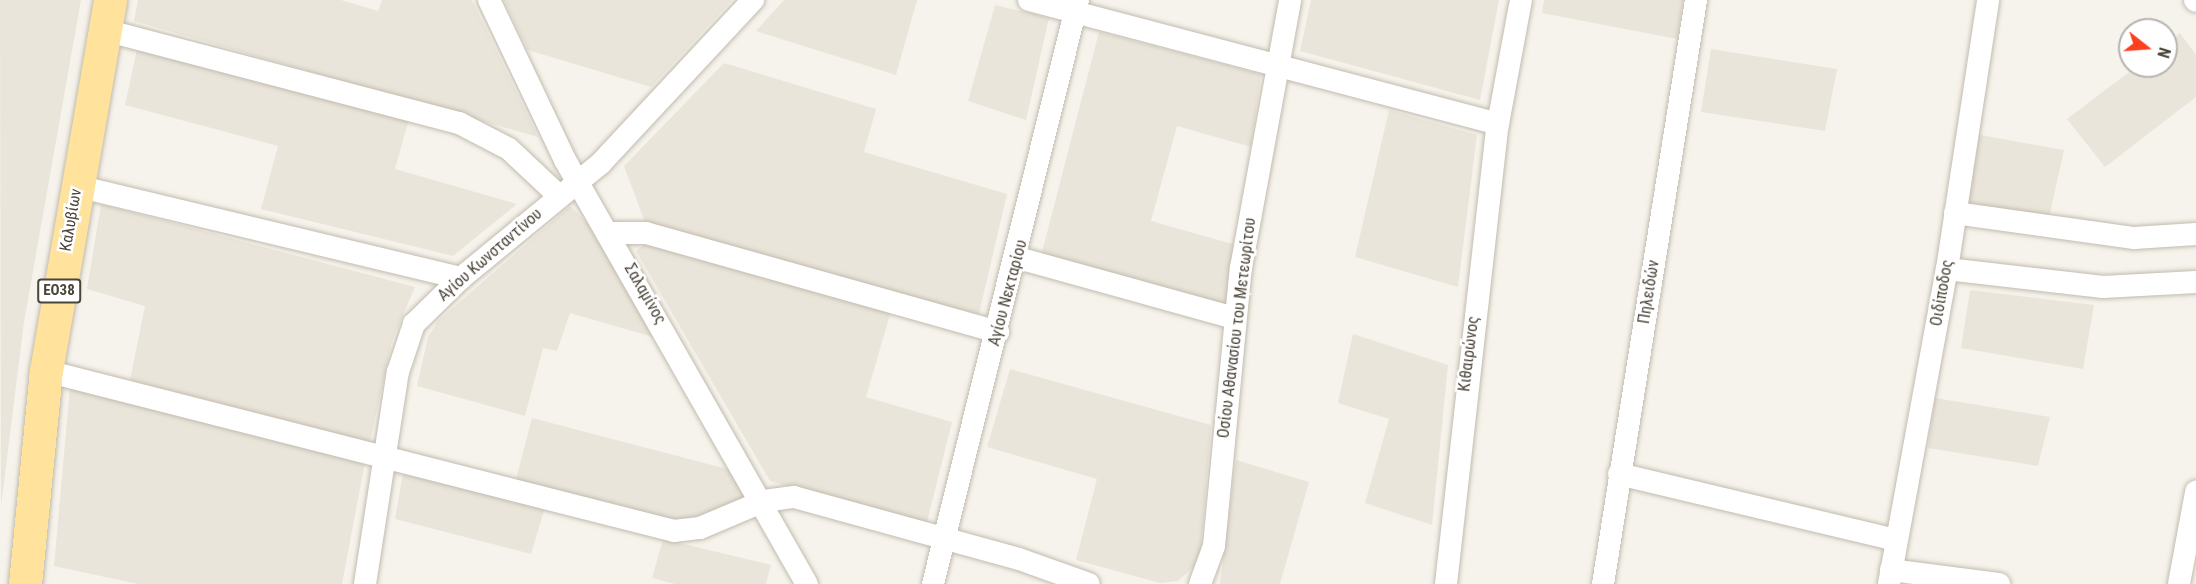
<!DOCTYPE html>
<html>
<head>
<meta charset="utf-8">
<style>
	body { margin:0 }
	#map { position:relative; width:2196px; height:584px; overflow:hidden; background:#f6f3ec; font-family:"Roboto Condensed",sans-serif }
	div>[style] { position:absolute }
	.residential>* { inset:0; background:#eae5da }
	.roads { filter:drop-shadow(0 0 2px #c2bbae) drop-shadow(0 0 2px #c2bbae) }
	.minor>* { height:22px; margin:-11px; padding:0 11px; transform-origin:11px; border-radius:11px; background:#fff }
	.primary>* { height:33px; margin:-16.5px; padding:0 16.5px; transform-origin:16.5px; border-radius:16.5px; background:#ffe39c }
	span { translate:-50% -50%; white-space:nowrap; text-align:center; line-height:1.15; -webkit-text-stroke:5px #fff; paint-order:stroke }
	.shield-label span { padding:2px 4px; background:#fff; border:2px solid; border-radius:4px; -webkit-text-stroke-width:0 }
	.shield-label { font-size:15px; color:#4b4439; font-weight:700 }
	.street-label { font-size:16px; color:#4b4439 }
	.north { position:absolute; left:2118px; top:18px; width:60px; height:60px; box-sizing:border-box; background:#fff; border:2px solid #b7b4b0; border-radius:50%; rotate:107deg; font-size:16px; font-weight:700; line-height:24px; text-align:center; color:#4b4439 }
	.north::after { content:''; display:block; margin:auto; width:21px; height:27px; background:#fc3f1d; clip-path:polygon(50% 0,100% 100%,50% 72%,0 100%) }
</style>
</head>
<body>
<div id="map">
	<div class="residential">
		<div style="clip-path:polygon(0 0,81px 0,24px 322px,1px 506px)"></div>
		<div style="clip-path:polygon(138px 0,341px 0,378px 11px,382px 0,472px 0,538px 137px,134px 21px)"></div>
		<div style="clip-path:polygon(504px 0,732px 0,651px 87px,528px 50px)"></div>
		<div style="clip-path:polygon(784px 0,917px 0,896px 75px,756px 31px)"></div>
		<div style="clip-path:polygon(1311px 0,1499px 0,1480px 100px,1300px 51px)"></div>
		<div style="clip-path:polygon(1544px 0,1683px 0,1677px 39px,1542px 13px)"></div>
		<div style="clip-path:polygon(995px 5px,1049px 18px,1026px 120px,968px 101px)"></div>
		<div style="clip-path:polygon(1099px 32px,1261px 74px,1251px 147px,1177px 126px,1151px 221px,1236px 245px,1225px 308px,1041px 256px)"></div>
		<div style="clip-path:polygon(2180px 33px,2196px 55px,2196px 97px,2105px 167px,2067px 119px,2137px 66px,2166px 66px,2166px 44px)"></div>
		<div style="clip-path:polygon(138px 45px,409px 119px,395px 169px,517px 204px,453px 256px,261px 209px,278px 146px,125px 105px)"></div>
		<div style="clip-path:polygon(1711px 49px,1837px 69px,1825px 131px,1701px 112px)"></div>
		<div style="clip-path:polygon(724px 63px,876px 109px,864px 152px,1007px 194px,978px 318px,645px 222px,624px 166px)"></div>
		<div style="clip-path:polygon(1389px 110px,1477px 135px,1458px 287px,1355px 257px)"></div>
		<div style="clip-path:polygon(1969px 133px,2064px 150px,2047px 227px,1956px 210px)"></div>
		<div style="clip-path:polygon(101px 204px,415px 287px,392px 341px,370px 442px,130px 380px,145px 306px,87px 289px)"></div>
		<div style="clip-path:polygon(570px 206px,596px 232px,653px 337px,570px 313px,557px 351px,543px 348px,525px 416px,417px 386px,428px 337px,438px 321px)"></div>
		<div style="clip-path:polygon(647px 242px,891px 311px,866px 397px,952px 422px,926px 526px,770px 481px,636px 251px)"></div>
		<div style="clip-path:polygon(1970px 290px,2094px 305px,2083px 369px,1961px 348px)"></div>
		<div style="clip-path:polygon(1353px 334px,1448px 365px,1432px 525px,1365px 503px,1389px 419px,1338px 403px)"></div>
		<div style="clip-path:polygon(1010px 369px,1211px 425px,1200px 561px,1178px 581px,1160px 583px,1076px 560px,1097px 479px,987px 447px)"></div>
		<div style="clip-path:polygon(70px 387px,365px 462px,342px 584px,138px 584px,54px 566px)"></div>
		<div style="clip-path:polygon(1935px 398px,2050px 417px,2038px 466px,1928px 448px)"></div>
		<div style="clip-path:polygon(532px 418px,735px 471px,747px 490px,742px 507px,684px 525px,515px 483px)"></div>
		<div style="clip-path:polygon(1236px 460px,1309px 482px,1280px 584px,1220px 584px)"></div>
		<div style="clip-path:polygon(404px 467px,546px 504px,531px 554px,395px 519px)"></div>
		<div style="clip-path:polygon(663px 539px,771px 565px,766px 584px,675px 584px,652px 578px)"></div>
	</div>
	<div class="roads">
		<div class="minor">
			<div style="left:489px;top:0;width:177px;rotate:64.6deg"></div>
			<div style="left:565px;top:160px;width:488px;rotate:60.3deg"></div>
			<div style="left:1029px;top:0;width:485px;rotate:14.8deg"></div>
			<div style="left:2195px;top:0;width:1px;rotate:45deg"></div>
			<div style="left:104px;top:30px;width:367px;rotate:14.7deg"></div>
			<div style="left:459px;top:123px;width:56px;rotate:27.5deg"></div>
			<div style="left:509px;top:149px;width:69px;rotate:43.2deg"></div>
			<div style="left:77px;top:186px;width:395px;rotate:13.5deg"></div>
			<div style="left:1955px;top:213px;width:181px;rotate:8deg"></div>
			<div style="left:2134px;top:238px;width:62px;rotate:-3.7deg"></div>
			<div style="left:610px;top:233px;width:36px"></div>
			<div style="left:646px;top:233px;width:366px;rotate:15.7deg"></div>
			<div style="left:1018px;top:258px;width:225px;rotate:15.5deg"></div>
			<div style="left:1947px;top:269px;width:157px;rotate:6.6deg"></div>
			<div style="left:2103px;top:287px;width:93px;rotate:-3.1deg"></div>
			<div style="left:46px;top:371px;width:648px;rotate:14.29deg"></div>
			<div style="left:674px;top:531px;width:26px;rotate:-7deg"></div>
			<div style="left:700px;top:528px;width:69px;rotate:-22.9deg"></div>
			<div style="left:764px;top:501px;width:30px;rotate:-8deg"></div>
			<div style="left:794px;top:497px;width:233px;rotate:15.4deg"></div>
			<div style="left:1019px;top:559px;width:74px;rotate:19.7deg"></div>
			<div style="left:1619px;top:474px;width:284px;rotate:13.4deg"></div>
			<div style="left:1891px;top:570px;width:109px;rotate:7.4deg"></div>
			<div style="left:365px;top:584px;width:215px;rotate:-81.2deg"></div>
			<div style="left:398px;top:372px;width:51px;rotate:-71.6deg"></div>
			<div style="left:414px;top:324px;width:66px;rotate:-44.4deg"></div>
			<div style="left:461px;top:278px;width:181px;rotate:-39.4deg"></div>
			<div style="left:601px;top:163px;width:223px;rotate:-47deg"></div>
			<div style="left:933px;top:584px;width:602px;rotate:-76.06deg"></div>
			<div style="left:1200px;top:584px;width:40px;rotate:-69.8deg"></div>
			<div style="left:1214px;top:546px;width:279px;rotate:-84.5deg"></div>
			<div style="left:1241px;top:268px;width:272px;rotate:-79.6deg"></div>
			<div style="left:1446px;top:584px;width:463px;rotate:-83.6deg"></div>
			<div style="left:1498px;top:124px;width:126px;rotate:-79.5deg"></div>
			<div style="left:1603px;top:584px;width:591px;rotate:-80.95deg"></div>
			<div style="left:1889px;top:584px;width:320px;rotate:-79.6deg"></div>
			<div style="left:1947px;top:269px;width:272px;rotate:-81.3deg"></div>
			<div style="left:2179px;top:584px;width:94px;rotate:-79.5deg"></div>
		</div>
		<div class="primary">
			<div style="left:25px;top:584px;width:214px;rotate:-84.4deg"></div>
			<div style="left:46px;top:371px;width:376px;rotate:-80.2deg"></div>
		</div>
	</div>
	<div class="shield-label">
		<span style="left:59px;top:291px">ΕΟ38</span>
	</div>
	<div class="street-label">
		<span style="left:71px;top:220px;rotate:-80deg">Καλυβίων</span>
		<span style="left:490px;top:255px;rotate:-41deg">Αγίου Κωνσταντίνου</span>
		<span style="left:1649px;top:292px;rotate:-81deg">Πηλειδών</span>
		<span style="left:1008px;top:293px;rotate:-75deg">Αγίου Νεκταρίου</span>
		<span style="left:1942px;top:293px;rotate:-80deg">Οιδίποδος</span>
		<span style="left:645px;top:294px;rotate:60deg">Σαλαμίνος</span>
		<span style="left:1237px;top:328px;rotate:-83deg">Οσίου Αθανασίου του Μετεωρίτου</span>
		<span style="left:1469px;top:354px;rotate:-83deg">Κιθαιρώνος</span>
	</div>
	<div class="north">N</div>
</div>
</body>
</html>
